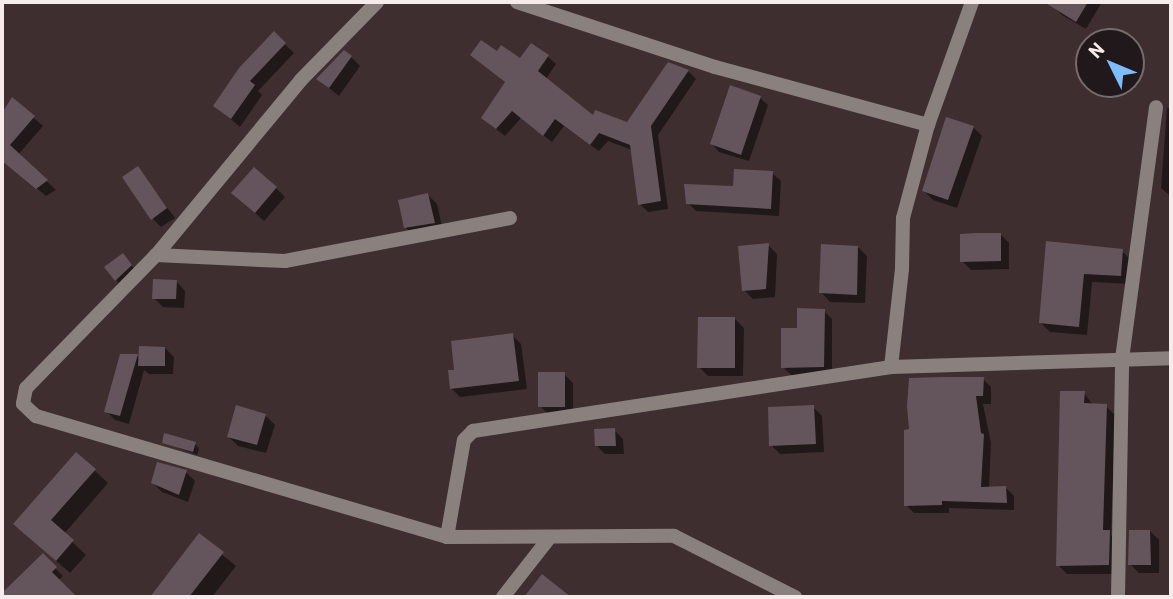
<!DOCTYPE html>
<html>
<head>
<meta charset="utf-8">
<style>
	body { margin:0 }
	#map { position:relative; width:1173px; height:599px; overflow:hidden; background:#3f2e30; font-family:Barlow,sans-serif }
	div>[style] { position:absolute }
	.shadow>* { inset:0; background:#0007 }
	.building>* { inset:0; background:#64545c }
	.minor>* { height:14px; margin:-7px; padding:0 7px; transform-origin:7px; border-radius:7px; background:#8a817f }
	span { translate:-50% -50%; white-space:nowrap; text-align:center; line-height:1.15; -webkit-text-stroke:5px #20181a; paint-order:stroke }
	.frame { position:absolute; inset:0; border:4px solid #f7ebec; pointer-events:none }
	.north { position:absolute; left:1075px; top:28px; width:70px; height:70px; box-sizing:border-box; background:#20181a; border:2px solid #766c6e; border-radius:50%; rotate:313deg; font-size:19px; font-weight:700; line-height:28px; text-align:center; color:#f7ebec }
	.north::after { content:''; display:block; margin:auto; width:24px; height:32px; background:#7fbdfa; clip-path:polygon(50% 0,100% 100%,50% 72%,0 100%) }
</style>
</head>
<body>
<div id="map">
	<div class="shadow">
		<div style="clip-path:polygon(1055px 2px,1102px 2px,1086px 29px,1062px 15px,1053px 6px)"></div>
		<div style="clip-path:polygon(274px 34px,294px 53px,258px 91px,262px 95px,240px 127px,215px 106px)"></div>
		<div style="clip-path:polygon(497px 53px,521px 61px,547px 56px,556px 64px,546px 79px,593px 117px,627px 125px,669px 64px,688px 71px,696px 79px,658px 135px,668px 209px,648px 212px,640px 204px,632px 150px,608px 141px,599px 151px,564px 126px,552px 142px,521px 118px,505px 136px,492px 126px,483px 118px,506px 83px,473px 55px)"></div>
		<div style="clip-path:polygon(351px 57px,360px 66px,339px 96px,318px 79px)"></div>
		<div style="clip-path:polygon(760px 98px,768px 105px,749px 161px,719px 152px,712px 144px)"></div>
		<div style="clip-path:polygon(13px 100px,43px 126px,18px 155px,56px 190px,46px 196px,2px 160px,2px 116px)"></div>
		<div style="clip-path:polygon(1167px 108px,1171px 108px,1171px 197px,1161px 188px)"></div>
		<div style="clip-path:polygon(973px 127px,982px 136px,957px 208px,933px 200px,924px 191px)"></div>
		<div style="clip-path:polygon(137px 168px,175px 218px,161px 227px,152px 218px)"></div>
		<div style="clip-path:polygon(772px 173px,781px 181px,779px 216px,696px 211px,688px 203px)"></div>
		<div style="clip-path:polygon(276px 188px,285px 197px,264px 221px,243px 202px)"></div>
		<div style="clip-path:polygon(428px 195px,437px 204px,443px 231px,415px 237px,406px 228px)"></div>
		<div style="clip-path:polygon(1000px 234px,1009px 243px,1009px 269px,971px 270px,962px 261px)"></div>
		<div style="clip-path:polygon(1048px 243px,1122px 251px,1131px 260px,1130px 284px,1092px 282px,1087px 335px,1050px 332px,1041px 323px)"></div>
		<div style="clip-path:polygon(768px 245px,777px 254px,775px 297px,753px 299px,744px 290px)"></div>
		<div style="clip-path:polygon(858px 247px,867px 256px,865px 303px,830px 302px,821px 292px)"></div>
		<div style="clip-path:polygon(127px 259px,135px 270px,120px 284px,116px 280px)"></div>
		<div style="clip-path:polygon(176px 281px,185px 291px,184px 308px,163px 307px,154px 298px)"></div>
		<div style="clip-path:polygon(824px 311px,832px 319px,832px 375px,791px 375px,783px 367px,798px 330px)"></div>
		<div style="clip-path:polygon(735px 319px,744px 328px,743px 376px,708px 376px,699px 367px)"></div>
		<div style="clip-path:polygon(512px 335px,521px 344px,527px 389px,460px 397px,451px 388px,455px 371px)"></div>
		<div style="clip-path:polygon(165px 348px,174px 357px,173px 374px,149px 374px,144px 370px,129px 424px,115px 420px,106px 411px,137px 356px,140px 359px)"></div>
		<div style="clip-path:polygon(564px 374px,573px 383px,573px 415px,549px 415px,540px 406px)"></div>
		<div style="clip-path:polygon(983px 379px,991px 387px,991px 404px,983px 404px,991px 443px,989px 488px,1006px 488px,1014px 496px,1014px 510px,949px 508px,949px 513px,914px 513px,906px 505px,911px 431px)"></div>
		<div style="clip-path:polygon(1084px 393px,1093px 405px,1106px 406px,1115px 415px,1111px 535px,1118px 541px,1117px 574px,1067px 574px,1058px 565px)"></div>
		<div style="clip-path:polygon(813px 407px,822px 416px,824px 452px,780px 454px,771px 445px)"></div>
		<div style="clip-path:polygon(266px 416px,275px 425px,266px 453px,238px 446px,229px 437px)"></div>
		<div style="clip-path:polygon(614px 430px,623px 439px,624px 454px,605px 454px,596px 445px)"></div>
		<div style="clip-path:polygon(164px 442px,195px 444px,199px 448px,197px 455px)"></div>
		<div style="clip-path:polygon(94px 470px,108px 483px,64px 534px,86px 555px,70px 573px,29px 537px)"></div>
		<div style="clip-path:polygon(186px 472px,195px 481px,188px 502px,162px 492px,153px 483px)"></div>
		<div style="clip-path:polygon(1150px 531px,1159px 540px,1159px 573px,1139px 573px,1130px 564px)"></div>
		<div style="clip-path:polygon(199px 536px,236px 566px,212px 597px,152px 597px)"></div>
		<div style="clip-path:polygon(43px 556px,63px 576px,59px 580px,75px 597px,2px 597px)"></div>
		<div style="clip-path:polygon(1072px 595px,1108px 597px,1072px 597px)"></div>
	</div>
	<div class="building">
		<div style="clip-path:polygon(1044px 2px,1088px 2px,1076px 22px)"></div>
		<div style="clip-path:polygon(274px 31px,286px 43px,250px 81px,255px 85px,231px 119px,213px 106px,239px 68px)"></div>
		<div style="clip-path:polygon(481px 40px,497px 51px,501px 45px,520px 58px,531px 43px,549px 55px,538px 71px,593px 115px,595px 110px,627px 122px,668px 62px,689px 70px,651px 126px,661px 201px,638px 205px,630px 145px,599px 133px,590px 145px,555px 119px,543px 136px,512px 111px,496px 129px,481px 118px,505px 82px,470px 55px)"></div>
		<div style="clip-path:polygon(344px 50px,352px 56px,329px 88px,316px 79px)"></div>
		<div style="clip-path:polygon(730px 85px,761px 96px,741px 155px,710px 144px)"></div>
		<div style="clip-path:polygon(12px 97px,35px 116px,10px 145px,48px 180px,36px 189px,2px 161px,2px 113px)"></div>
		<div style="clip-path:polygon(946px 117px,974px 126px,948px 200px,922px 191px)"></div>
		<div style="clip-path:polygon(138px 166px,167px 208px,151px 220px,122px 177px)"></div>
		<div style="clip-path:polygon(254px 167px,277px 187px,255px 213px,231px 193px)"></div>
		<div style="clip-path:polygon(734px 169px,773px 171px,771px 209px,686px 204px,684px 184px,733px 186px)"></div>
		<div style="clip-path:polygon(428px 193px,435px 223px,404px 228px,398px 200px)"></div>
		<div style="clip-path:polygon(976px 233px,1001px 233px,1001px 261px,960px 262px,960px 234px)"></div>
		<div style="clip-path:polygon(1046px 241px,1123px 249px,1121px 276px,1084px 274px,1079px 327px,1039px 323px)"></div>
		<div style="clip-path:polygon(769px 243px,766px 289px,742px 291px,738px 246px)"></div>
		<div style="clip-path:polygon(821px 244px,858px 246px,857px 295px,819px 293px)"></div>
		<div style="clip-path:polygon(123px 253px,132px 265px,115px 281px,104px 267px)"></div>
		<div style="clip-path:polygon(153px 279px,177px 280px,176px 299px,152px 299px)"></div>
		<div style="clip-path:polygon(797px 308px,825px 309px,824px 367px,781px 368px,781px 328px,797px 328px)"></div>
		<div style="clip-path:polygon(698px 317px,735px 317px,735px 368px,697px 368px)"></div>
		<div style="clip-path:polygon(513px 333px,519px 381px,450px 389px,448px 370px,454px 370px,451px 341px)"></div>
		<div style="clip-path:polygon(139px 346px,165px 347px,165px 366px,138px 366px)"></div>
		<div style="clip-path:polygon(120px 354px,138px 354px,120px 416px,104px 412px)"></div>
		<div style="clip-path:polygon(538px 372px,565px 372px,565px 407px,538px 407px)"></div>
		<div style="clip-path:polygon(943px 377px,984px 377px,983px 396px,976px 396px,981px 433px,984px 434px,981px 487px,1006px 486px,1007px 503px,942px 501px,942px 505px,904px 506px,904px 430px,909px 429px,907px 406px,909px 378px)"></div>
		<div style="clip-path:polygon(1060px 391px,1085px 391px,1084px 403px,1107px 404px,1103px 530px,1110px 530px,1109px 565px,1056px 566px)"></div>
		<div style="clip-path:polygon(236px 405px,266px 414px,257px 445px,227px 437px)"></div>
		<div style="clip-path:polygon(814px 405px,816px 444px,769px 446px,768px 407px)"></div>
		<div style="clip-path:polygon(615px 428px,616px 446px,595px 446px,594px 429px)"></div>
		<div style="clip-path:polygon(164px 433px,196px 442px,193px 452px,162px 443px)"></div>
		<div style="clip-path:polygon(76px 452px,96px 469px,51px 520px,74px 540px,56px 561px,13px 524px)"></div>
		<div style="clip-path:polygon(157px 462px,187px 470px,179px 495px,151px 483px)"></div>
		<div style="clip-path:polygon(1129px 530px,1150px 530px,1151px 565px,1128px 565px)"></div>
		<div style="clip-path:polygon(199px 533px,224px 552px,189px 597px,150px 597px)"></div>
		<div style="clip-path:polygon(43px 553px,57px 567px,52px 572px,77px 597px,2px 597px,2px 593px)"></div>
		<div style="clip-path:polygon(542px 574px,571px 597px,524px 597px)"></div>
	</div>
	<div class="minor">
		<div style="left:377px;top:2px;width:109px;rotate:134.3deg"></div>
		<div style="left:301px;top:80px;width:227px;rotate:129.6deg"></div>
		<div style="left:156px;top:255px;width:186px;rotate:134.3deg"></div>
		<div style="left:26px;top:388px;width:16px;rotate:101deg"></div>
		<div style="left:23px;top:404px;width:18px;rotate:43deg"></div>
		<div style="left:36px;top:416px;width:428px;rotate:16.4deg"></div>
		<div style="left:447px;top:537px;width:227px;rotate:-0.3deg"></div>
		<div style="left:674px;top:536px;width:136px;rotate:26.8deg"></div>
		<div style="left:517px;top:2px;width:208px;rotate:18.2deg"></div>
		<div style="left:715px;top:67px;width:221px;rotate:15.2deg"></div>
		<div style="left:156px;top:255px;width:129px;rotate:2.7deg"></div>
		<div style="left:285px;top:261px;width:229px;rotate:-10.8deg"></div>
		<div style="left:891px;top:367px;width:99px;rotate:-83.6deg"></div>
		<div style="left:902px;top:269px;width:51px;rotate:-88.9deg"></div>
		<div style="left:903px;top:218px;width:96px;rotate:-75deg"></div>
		<div style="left:928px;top:125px;width:131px;rotate:-70.3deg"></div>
		<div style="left:447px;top:537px;width:98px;rotate:-80.1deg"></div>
		<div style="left:464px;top:440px;width:13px;rotate:-45deg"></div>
		<div style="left:473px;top:431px;width:423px;rotate:-8.7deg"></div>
		<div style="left:891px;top:367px;width:280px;rotate:-1.8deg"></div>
		<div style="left:503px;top:597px;width:76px;rotate:-51.9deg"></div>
		<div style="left:1118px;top:597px;width:238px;rotate:-89deg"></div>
		<div style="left:1122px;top:359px;width:254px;rotate:-82.3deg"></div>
	</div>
	<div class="frame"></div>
	<div class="north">N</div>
</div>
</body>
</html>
